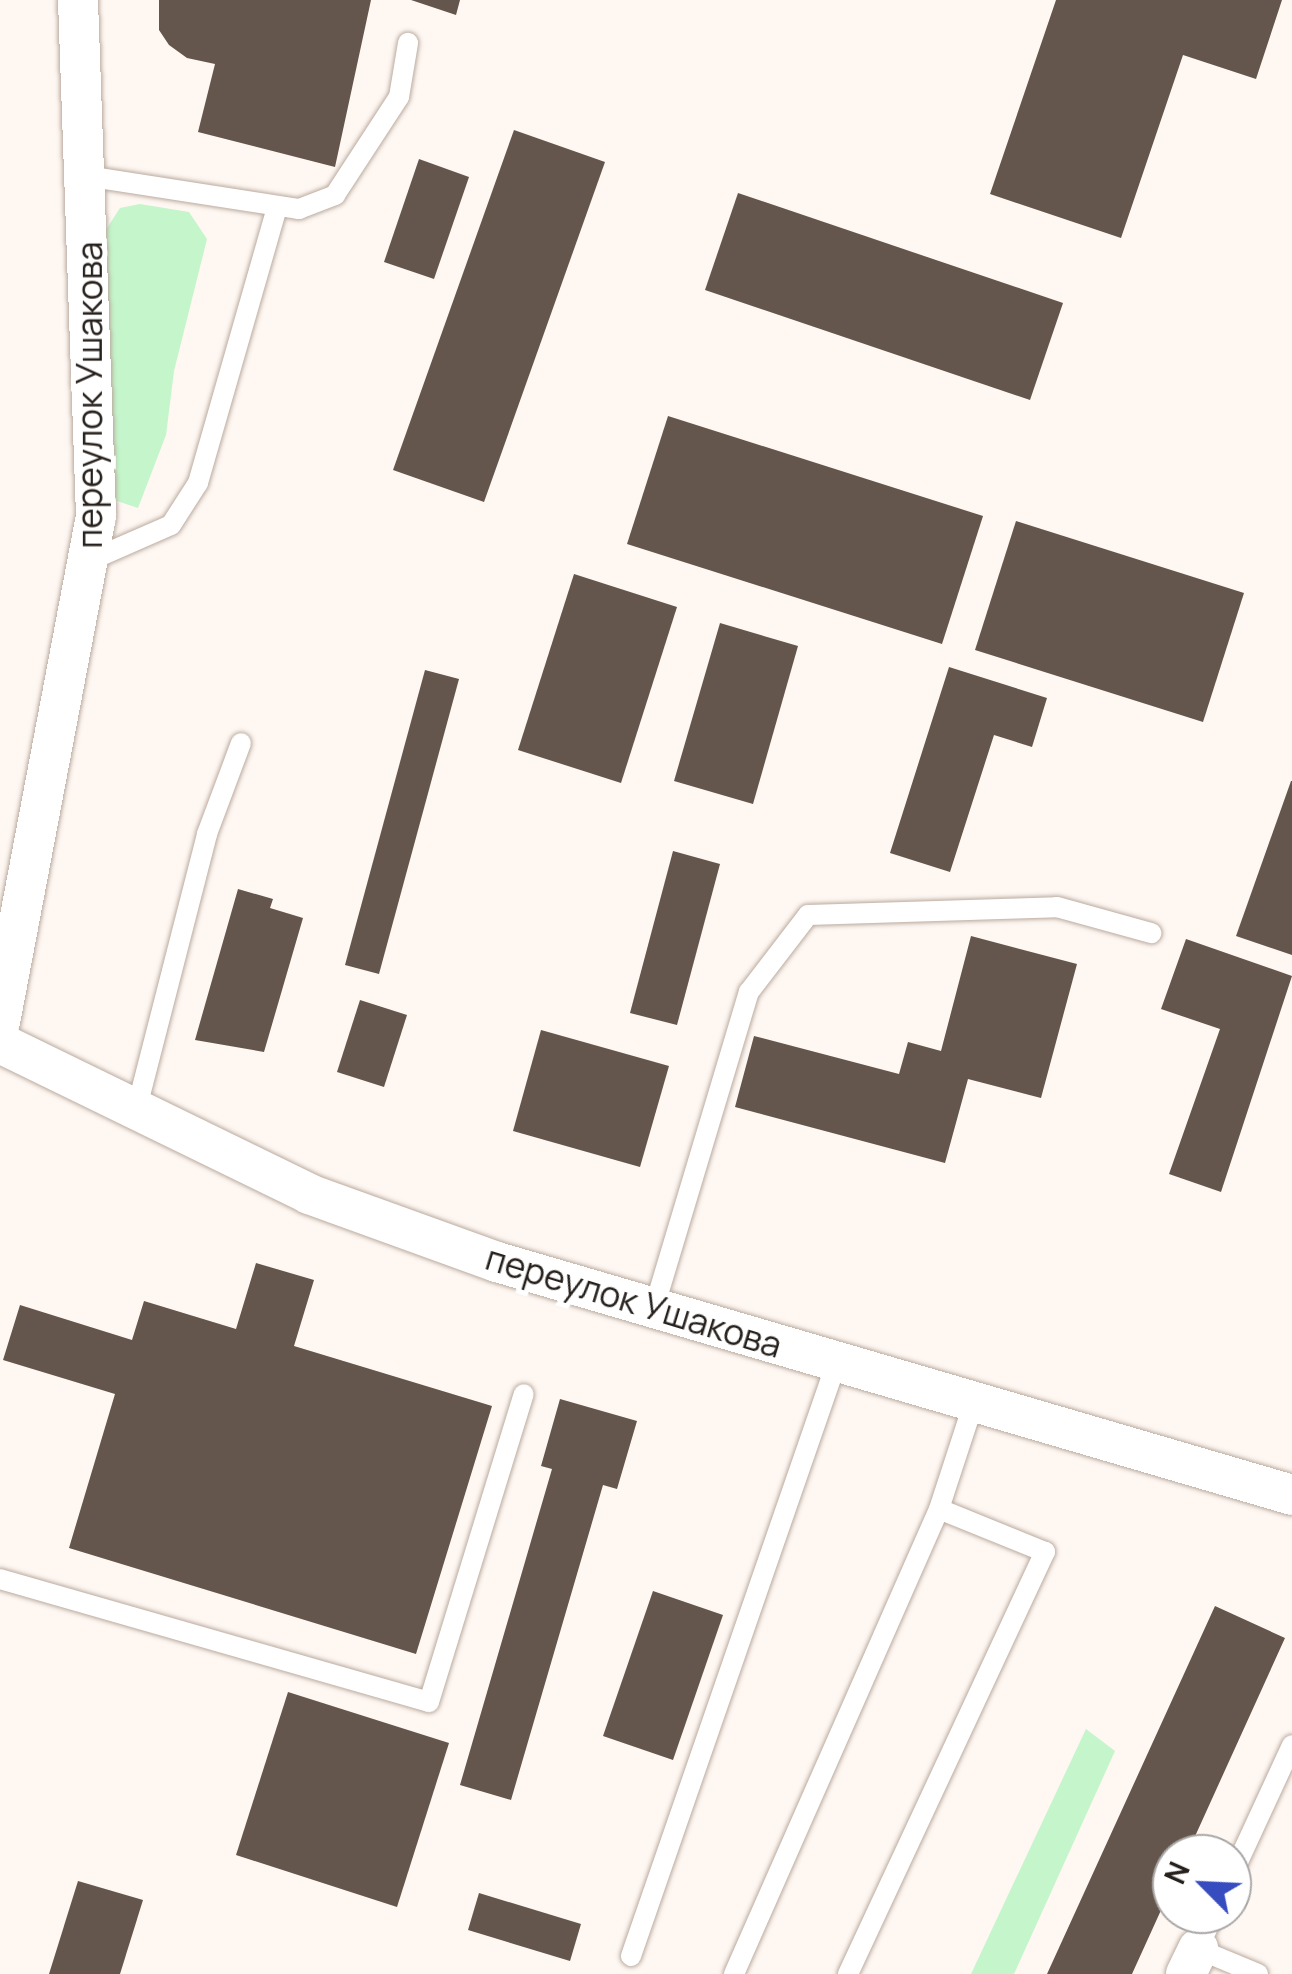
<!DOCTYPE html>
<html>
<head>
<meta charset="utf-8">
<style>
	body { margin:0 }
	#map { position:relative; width:1292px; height:1974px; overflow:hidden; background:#fef7f2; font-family:Manrope,sans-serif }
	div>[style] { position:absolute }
	.green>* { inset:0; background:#c4f5cb }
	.building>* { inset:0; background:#64564c }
	.roads { filter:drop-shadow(0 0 2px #baaa9e) drop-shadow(0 0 2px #baaa9e) }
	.lane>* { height:20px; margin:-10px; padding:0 10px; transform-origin:10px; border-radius:10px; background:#fff }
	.street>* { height:40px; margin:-20px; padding:0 20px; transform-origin:20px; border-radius:20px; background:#fff }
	span { translate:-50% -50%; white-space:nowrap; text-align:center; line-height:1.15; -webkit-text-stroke:10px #fff; paint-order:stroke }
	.street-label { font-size:35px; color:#27211d }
	.north { position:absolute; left:1152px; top:1834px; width:100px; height:100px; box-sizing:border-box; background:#fff; border:2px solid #a9a6a5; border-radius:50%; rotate:294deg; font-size:28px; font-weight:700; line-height:40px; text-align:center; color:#27211d }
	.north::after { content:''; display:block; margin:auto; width:35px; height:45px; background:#374dbf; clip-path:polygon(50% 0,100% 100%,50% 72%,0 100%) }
</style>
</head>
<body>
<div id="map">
	<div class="green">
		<div style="clip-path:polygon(140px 204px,189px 212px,207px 239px,174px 371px,166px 435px,138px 508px,108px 498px,105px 231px,120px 208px)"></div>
		<div style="clip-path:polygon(1086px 1729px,1115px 1751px,1014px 1974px,971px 1974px)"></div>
	</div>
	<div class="building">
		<div style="clip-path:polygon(159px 0,371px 0,335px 167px,198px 132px,215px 64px,187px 58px,169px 45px,159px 30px)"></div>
		<div style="clip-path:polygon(411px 0,460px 0,456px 15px)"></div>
		<div style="clip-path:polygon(1056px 0,1282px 0,1256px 79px,1183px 55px,1121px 238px,990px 194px)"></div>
		<div style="clip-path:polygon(514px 130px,605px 162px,484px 502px,393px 470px)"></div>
		<div style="clip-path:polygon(419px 159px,469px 177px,434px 279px,384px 262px)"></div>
		<div style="clip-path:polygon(738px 193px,1063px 303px,1030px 400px,705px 290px)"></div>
		<div style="clip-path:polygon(668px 416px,983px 516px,942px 644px,627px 544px)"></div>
		<div style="clip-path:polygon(1016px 521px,1244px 593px,1203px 722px,975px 650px)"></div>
		<div style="clip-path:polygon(574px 574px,677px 607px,621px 783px,518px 750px)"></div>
		<div style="clip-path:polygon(720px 623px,798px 646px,753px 804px,674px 781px)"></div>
		<div style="clip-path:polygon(949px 667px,1047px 698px,1032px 747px,994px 735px,950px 872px,890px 853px)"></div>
		<div style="clip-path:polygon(425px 670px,459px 679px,379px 974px,345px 965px)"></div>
		<div style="clip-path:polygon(1291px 781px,1292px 781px,1292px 955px,1236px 936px)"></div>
		<div style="clip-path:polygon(673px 851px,720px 864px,677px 1025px,630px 1013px)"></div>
		<div style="clip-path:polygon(238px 889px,273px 899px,270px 908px,303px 918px,264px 1052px,195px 1040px)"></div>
		<div style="clip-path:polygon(971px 936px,1077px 964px,1041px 1098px,968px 1079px,945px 1163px,735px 1107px,754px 1036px,899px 1074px,908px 1042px,941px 1051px)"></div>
		<div style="clip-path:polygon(1186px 939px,1292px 976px,1221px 1192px,1169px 1174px,1220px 1029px,1161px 1009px)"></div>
		<div style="clip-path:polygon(360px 1000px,407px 1015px,384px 1087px,337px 1072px)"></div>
		<div style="clip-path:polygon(541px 1030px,669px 1066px,640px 1167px,513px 1131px)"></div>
		<div style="clip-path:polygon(256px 1263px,314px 1280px,294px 1346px,492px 1406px,416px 1654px,69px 1548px,115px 1394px,3px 1360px,20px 1305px,132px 1340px,144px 1301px,236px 1329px)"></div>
		<div style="clip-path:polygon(560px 1399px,637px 1421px,617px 1489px,603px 1485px,511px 1800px,460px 1785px,552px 1469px,541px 1466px)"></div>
		<div style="clip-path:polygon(653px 1591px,723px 1615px,673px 1760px,603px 1736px)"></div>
		<div style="clip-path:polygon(1215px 1606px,1285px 1638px,1187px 1854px,1172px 1854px,1172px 1886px,1132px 1974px,1047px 1974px)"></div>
		<div style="clip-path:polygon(288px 1692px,449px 1743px,397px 1907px,236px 1855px)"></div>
		<div style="clip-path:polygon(78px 1881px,143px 1900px,120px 1974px,49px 1974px)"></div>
		<div style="clip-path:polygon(479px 1893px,581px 1924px,570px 1961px,468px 1930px)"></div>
	</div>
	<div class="roads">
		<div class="lane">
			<div style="left:86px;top:176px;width:216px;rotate:8.8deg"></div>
			<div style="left:299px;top:209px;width:39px;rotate:-21deg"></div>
			<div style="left:335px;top:195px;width:117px;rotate:-56.9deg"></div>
			<div style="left:399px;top:97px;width:55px;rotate:-80.5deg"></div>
			<div style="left:91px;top:560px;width:87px;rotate:-23.6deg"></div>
			<div style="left:171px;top:525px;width:50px;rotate:-57.3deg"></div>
			<div style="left:198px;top:483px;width:287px;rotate:-74deg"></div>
			<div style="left:136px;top:1111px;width:286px;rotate:-75.6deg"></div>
			<div style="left:207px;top:834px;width:97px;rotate:-69.5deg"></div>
			<div style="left:654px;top:1308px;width:330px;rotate:-73.3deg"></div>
			<div style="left:749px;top:992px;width:97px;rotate:-52.5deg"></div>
			<div style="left:808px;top:915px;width:249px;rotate:-1.8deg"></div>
			<div style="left:1057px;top:907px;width:98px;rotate:15.5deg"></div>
			<div style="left:0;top:1579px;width:446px;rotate:16deg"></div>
			<div style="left:429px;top:1702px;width:322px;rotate:-72.9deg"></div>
			<div style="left:1232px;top:1875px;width:143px;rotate:-65.2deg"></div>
			<div style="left:1214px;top:1914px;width:38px;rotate:115deg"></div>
			<div style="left:1198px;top:1949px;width:65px;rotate:22.6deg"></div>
			<div style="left:631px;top:1956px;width:630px;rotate:-70.9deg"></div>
			<div style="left:734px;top:1974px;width:508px;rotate:-66.21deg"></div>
			<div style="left:939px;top:1509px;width:113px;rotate:-71.9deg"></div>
			<div style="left:848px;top:1974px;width:466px;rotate:-65deg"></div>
			<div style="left:1045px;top:1552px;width:114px;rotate:-157.9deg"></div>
		</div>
		<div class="street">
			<div style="left:0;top:1022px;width:515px;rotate:-79.26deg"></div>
			<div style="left:96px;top:516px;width:516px;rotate:-92deg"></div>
			<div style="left:0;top:1043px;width:344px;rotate:26deg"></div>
			<div style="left:309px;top:1194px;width:200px;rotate:19.9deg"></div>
			<div style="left:497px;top:1262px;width:828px;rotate:16.33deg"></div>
			<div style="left:1186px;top:1974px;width:28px;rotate:-64deg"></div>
		</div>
	</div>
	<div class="street-label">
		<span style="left:89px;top:395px;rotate:-90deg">переулок Ушакова</span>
		<span style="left:634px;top:1301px;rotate:17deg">переулок Ушакова</span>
	</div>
	<div class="north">N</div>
</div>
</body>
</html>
